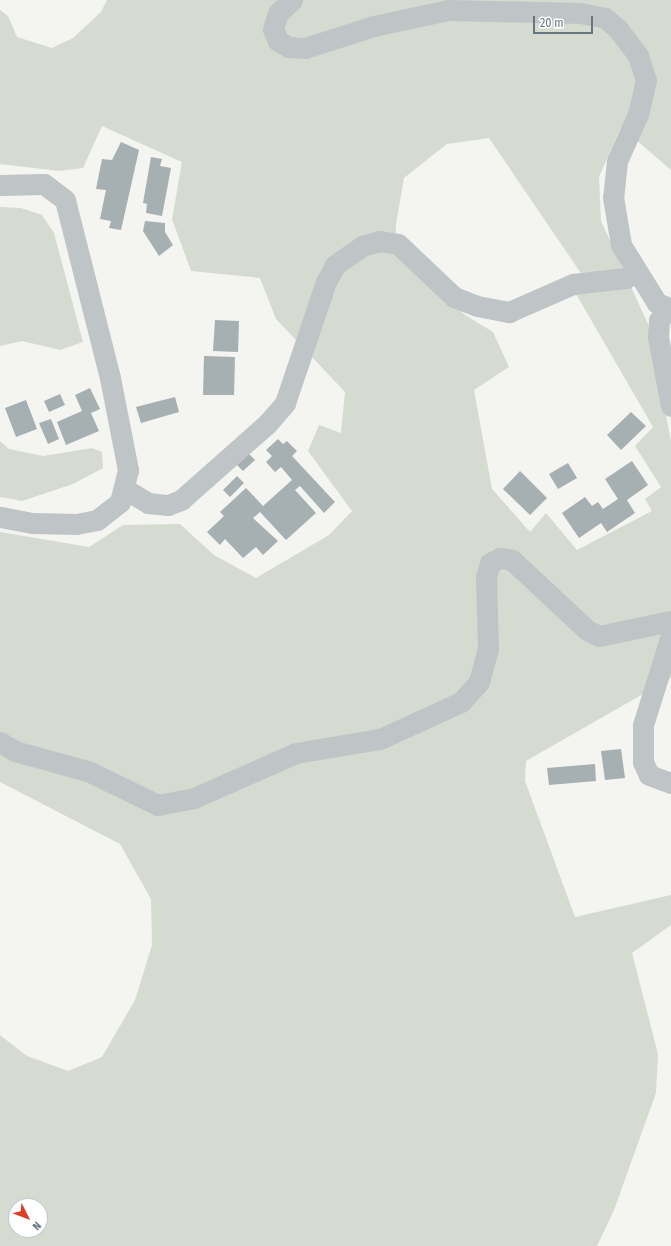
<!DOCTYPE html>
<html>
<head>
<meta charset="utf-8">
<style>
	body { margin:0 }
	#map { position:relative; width:671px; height:1246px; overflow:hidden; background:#f4f4f0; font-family:"Fira Sans Condensed",sans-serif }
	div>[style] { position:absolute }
	.green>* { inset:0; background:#d6dbd1 }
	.building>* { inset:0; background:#a6afb2 }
	.minor>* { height:21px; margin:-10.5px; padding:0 10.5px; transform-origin:10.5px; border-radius:10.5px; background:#bfc4c6 }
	span { translate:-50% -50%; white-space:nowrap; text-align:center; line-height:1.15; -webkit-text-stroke:4px #fff; paint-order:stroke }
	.north { position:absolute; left:8px; top:1198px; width:40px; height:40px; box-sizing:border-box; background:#fff; border:1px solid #c1c9cc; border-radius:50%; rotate:132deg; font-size:11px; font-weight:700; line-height:16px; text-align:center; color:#647780 }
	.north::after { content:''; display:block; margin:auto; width:14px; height:18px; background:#db3f29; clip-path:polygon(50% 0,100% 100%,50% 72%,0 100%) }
	.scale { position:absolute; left:533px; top:16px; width:60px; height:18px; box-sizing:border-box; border:2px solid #647780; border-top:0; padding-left:5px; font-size:12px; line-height:14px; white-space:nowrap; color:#647780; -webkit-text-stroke:3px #fff; paint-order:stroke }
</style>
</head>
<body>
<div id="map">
	<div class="green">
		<div style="clip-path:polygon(evenodd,107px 0,671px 0,671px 170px,621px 127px,599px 177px,601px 221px,648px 324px,671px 441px,671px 678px,526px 761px,525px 781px,575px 917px,671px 895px,671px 925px,632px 953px,658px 1054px,656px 1093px,614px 1210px,597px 1246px,0 1246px,0 1035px,27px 1056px,68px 1071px,102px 1057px,135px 1000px,152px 945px,151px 899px,120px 844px,0 782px,0 532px,89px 547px,123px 525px,180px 524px,214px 555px,256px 578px,329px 535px,352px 511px,308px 451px,319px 425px,341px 433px,345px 392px,276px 319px,260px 278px,191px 271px,172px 219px,182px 162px,102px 126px,83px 168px,59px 171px,0 164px,0 10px,8px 16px,17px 37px,52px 48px,73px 38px,101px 12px,107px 0,489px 138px,593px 291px,576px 294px,653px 427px,635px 446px,661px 487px,645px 499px,652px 511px,577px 550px,546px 513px,530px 532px,492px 489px,474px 390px,509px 367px,493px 332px,465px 315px,395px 254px,396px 224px,404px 178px,447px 144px,489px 138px,107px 0,16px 1206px,40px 1206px,40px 1230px,16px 1230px,16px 1206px)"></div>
		<div style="clip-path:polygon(0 207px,21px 208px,42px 215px,54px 233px,83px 342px,60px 350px,22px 341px,0 346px)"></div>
		<div style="clip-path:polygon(0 441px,9px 449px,43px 456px,92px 448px,102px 452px,103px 468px,73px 484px,22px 501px,0 497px)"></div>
	</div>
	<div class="building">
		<div style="clip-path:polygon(121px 142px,139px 150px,121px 230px,109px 228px,111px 221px,100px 219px,106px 190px,96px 189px,102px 159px,112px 160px)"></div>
		<div style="clip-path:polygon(151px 157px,162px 159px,160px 166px,171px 168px,162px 216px,146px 213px,147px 204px,143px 203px)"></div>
		<div style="clip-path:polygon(145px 221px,165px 223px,165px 232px,173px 245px,159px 256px,143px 231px)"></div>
		<div style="clip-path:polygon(215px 320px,239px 321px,238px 352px,213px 351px)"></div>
		<div style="clip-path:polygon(204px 356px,235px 357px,234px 395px,203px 395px)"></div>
		<div style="clip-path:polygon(90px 388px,100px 409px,91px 413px,99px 431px,66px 445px,57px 422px,82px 411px,75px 395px)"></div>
		<div style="clip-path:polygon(60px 394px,65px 405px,49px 412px,44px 401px)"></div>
		<div style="clip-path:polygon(175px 397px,179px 412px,141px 423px,136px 407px)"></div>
		<div style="clip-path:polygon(26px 400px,37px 429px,16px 437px,5px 408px)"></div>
		<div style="clip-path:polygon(631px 412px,646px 426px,621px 450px,607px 435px)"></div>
		<div style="clip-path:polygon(51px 419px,59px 439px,48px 444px,39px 423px)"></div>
		<div style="clip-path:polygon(278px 439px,283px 444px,287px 441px,297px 451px,292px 456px,335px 502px,324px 513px,300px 486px,295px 490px,316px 513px,286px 540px,260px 512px,253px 518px,278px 541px,263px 555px,256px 547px,243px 558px,225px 539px,220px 545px,207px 532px,224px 516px,220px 512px,246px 488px,263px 506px,292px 480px,281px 467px,275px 472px,266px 462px,272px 456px,266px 450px)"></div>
		<div style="clip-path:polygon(249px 454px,255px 460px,243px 471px,237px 465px)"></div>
		<div style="clip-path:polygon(632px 461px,648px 485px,627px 500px,635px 513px,607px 532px,601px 523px,579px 538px,562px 513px,585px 497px,592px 506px,598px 502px,603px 509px,618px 499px,605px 479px)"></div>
		<div style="clip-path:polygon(568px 463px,577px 478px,558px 489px,549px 474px)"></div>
		<div style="clip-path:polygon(520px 471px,547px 498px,530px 515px,503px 489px)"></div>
		<div style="clip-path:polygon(237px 476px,244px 483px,230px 497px,223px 490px)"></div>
		<div style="clip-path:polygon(621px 749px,625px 778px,605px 780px,601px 751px)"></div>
		<div style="clip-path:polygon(595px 764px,596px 781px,549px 785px,547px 768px)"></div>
	</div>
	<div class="minor">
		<div style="left:292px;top:0;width:19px;rotate:137deg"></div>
		<div style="left:278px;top:13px;width:17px;rotate:107deg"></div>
		<div style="left:273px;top:29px;width:13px;rotate:67deg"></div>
		<div style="left:278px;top:41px;width:13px;rotate:29deg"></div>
		<div style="left:289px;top:47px;width:16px;rotate:4deg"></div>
		<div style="left:305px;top:48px;width:72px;rotate:-17.7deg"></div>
		<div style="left:374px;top:26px;width:76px;rotate:-12.2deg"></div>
		<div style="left:448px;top:10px;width:132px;rotate:1.3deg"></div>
		<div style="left:580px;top:13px;width:25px;rotate:11deg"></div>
		<div style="left:605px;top:18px;width:17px;rotate:40deg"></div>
		<div style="left:618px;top:29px;width:34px;rotate:53deg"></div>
		<div style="left:638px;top:56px;width:25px;rotate:72deg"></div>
		<div style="left:646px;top:80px;width:35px;rotate:103deg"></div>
		<div style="left:638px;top:114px;width:51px;rotate:114.1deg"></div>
		<div style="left:617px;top:161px;width:36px;rotate:96deg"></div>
		<div style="left:613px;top:197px;width:49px;rotate:80.5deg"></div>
		<div style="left:621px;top:245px;width:68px;rotate:58.2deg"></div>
		<div style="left:657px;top:303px;width:15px;rotate:23deg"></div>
		<div style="left:0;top:185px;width:44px;rotate:-1.3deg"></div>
		<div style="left:44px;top:184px;width:26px;rotate:37deg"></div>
		<div style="left:65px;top:200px;width:184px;rotate:75.8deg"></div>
		<div style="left:110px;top:378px;width:94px;rotate:78.9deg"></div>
		<div style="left:128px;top:470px;width:33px;rotate:104deg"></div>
		<div style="left:120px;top:502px;width:29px;rotate:142deg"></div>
		<div style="left:97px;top:520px;width:20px;rotate:169deg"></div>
		<div style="left:77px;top:524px;width:45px;rotate:-178.7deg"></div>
		<div style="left:32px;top:523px;width:33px;rotate:-169deg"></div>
		<div style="left:668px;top:309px;width:14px;rotate:129deg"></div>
		<div style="left:659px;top:320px;width:17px;rotate:93deg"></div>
		<div style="left:658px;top:337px;width:70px;rotate:79.3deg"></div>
		<div style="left:125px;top:489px;width:27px;rotate:31deg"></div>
		<div style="left:148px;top:503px;width:20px;rotate:6deg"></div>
		<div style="left:168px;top:505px;width:14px;rotate:-21deg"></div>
		<div style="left:181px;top:500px;width:115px;rotate:-41.5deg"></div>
		<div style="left:267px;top:424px;width:28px;rotate:-49deg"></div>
		<div style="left:285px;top:403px;width:128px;rotate:-71.3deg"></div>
		<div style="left:326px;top:282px;width:19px;rotate:-62deg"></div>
		<div style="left:335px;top:265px;width:33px;rotate:-35deg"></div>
		<div style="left:362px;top:246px;width:18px;rotate:-16deg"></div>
		<div style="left:379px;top:241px;width:19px;rotate:9deg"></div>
		<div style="left:398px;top:244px;width:77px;rotate:43.4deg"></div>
		<div style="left:454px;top:297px;width:25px;rotate:21deg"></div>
		<div style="left:477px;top:306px;width:33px;rotate:11deg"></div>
		<div style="left:509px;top:312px;width:70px;rotate:-23.6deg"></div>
		<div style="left:573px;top:284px;width:53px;rotate:-6.5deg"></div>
		<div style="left:626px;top:278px;width:11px;rotate:-27deg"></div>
		<div style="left:671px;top:635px;width:94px;rotate:107.3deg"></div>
		<div style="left:643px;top:725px;width:37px;rotate:90deg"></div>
		<div style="left:643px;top:762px;width:14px;rotate:65deg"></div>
		<div style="left:649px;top:775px;width:23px;rotate:20deg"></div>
		<div style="left:0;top:742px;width:17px;rotate:31deg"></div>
		<div style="left:15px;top:751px;width:78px;rotate:15.6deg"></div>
		<div style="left:90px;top:772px;width:76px;rotate:25.9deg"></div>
		<div style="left:158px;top:805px;width:37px;rotate:-11deg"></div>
		<div style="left:194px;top:798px;width:111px;rotate:-23.8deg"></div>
		<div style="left:296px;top:753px;width:85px;rotate:-9.5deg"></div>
		<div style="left:380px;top:739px;width:89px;rotate:-24.6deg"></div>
		<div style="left:461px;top:702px;width:27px;rotate:-48deg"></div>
		<div style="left:479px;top:682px;width:34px;rotate:-75deg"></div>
		<div style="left:488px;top:649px;width:72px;rotate:-91.6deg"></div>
		<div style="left:486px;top:577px;width:15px;rotate:-74deg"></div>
		<div style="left:490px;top:563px;width:11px;rotate:-27deg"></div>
		<div style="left:500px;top:558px;width:12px;rotate:9deg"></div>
		<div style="left:512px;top:560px;width:103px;rotate:43deg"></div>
		<div style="left:587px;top:630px;width:13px;rotate:27deg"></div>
		<div style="left:599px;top:636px;width:74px;rotate:-11.8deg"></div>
	</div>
	<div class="north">N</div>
	<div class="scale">20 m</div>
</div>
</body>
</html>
